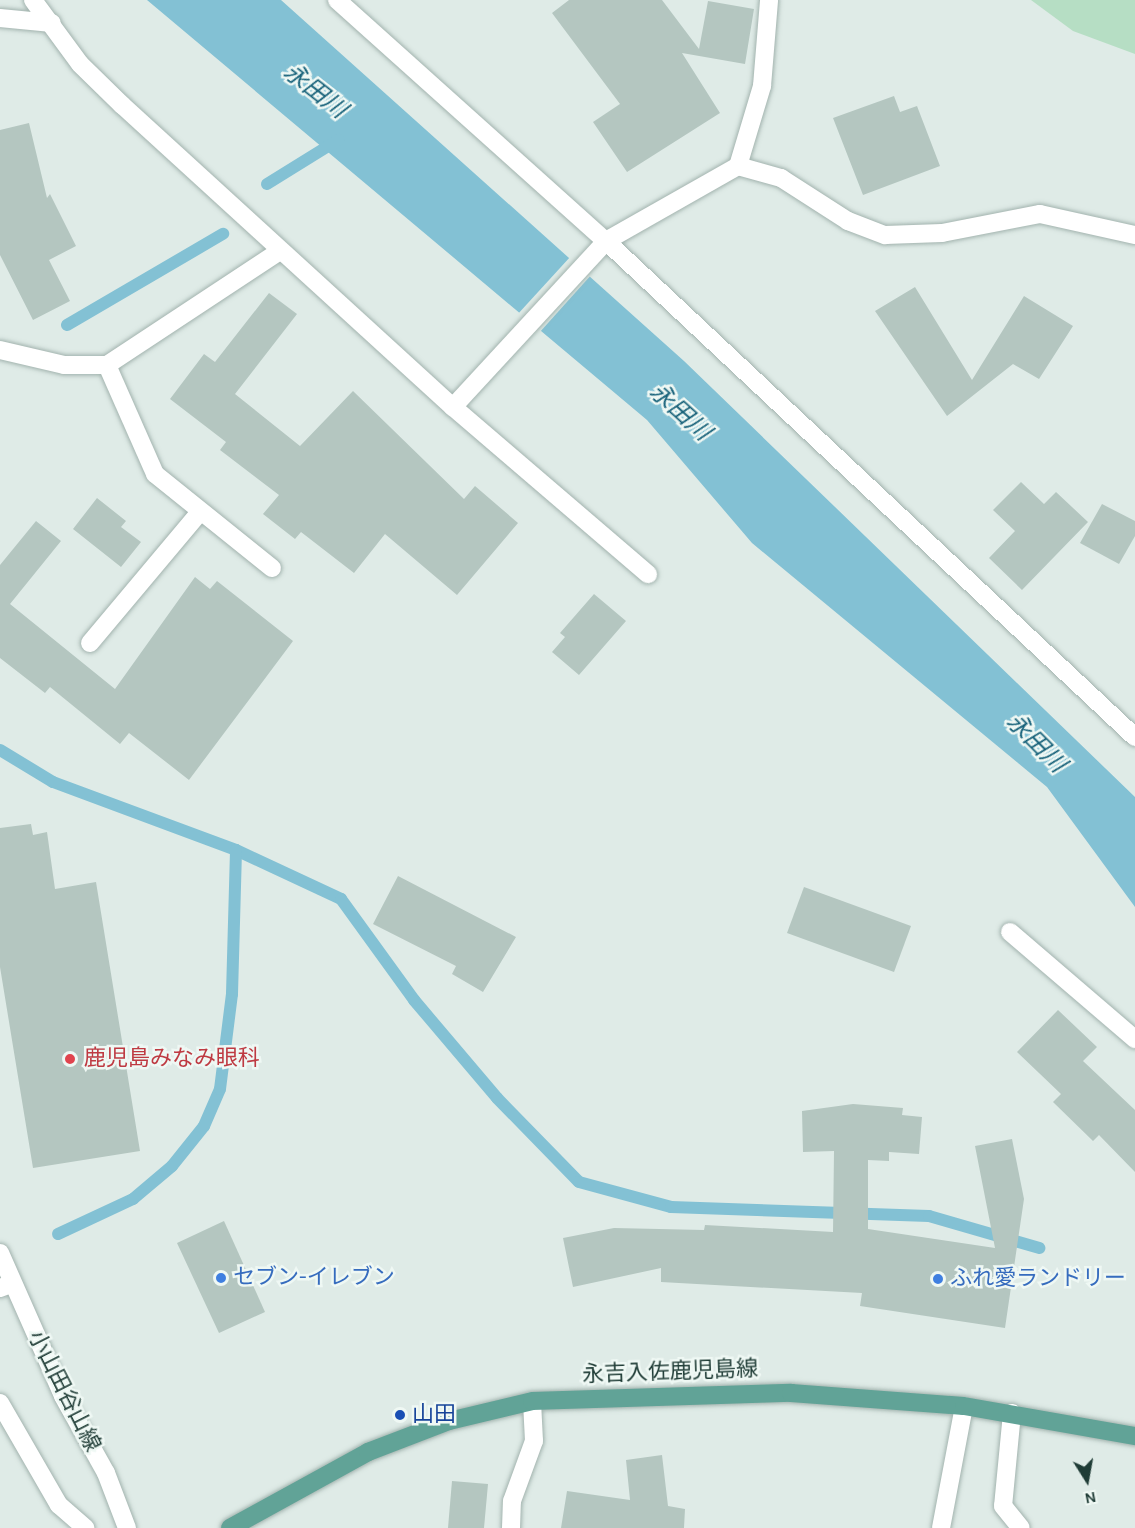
<!DOCTYPE html>
<html>
<head>
<meta charset="utf-8">
<style>
	body { margin:0 }
	#map { position:relative; width:1135px; height:1528px; overflow:hidden; background:#dfebe7; font-family:Karla,"Noto Sans JP",sans-serif }
	div>[style] { position:absolute }
	.green>* { inset:0; background:#b6dec4 }
	.water>* { inset:0; background:#83c1d4 }
	.pier>* { inset:0; background:#dfebe7 }
	.stream>* { height:12px; margin:-6px; padding:0 6px; transform-origin:6px; border-radius:6px; background:#83c1d4 }
	.building>* { inset:0; background:#b4c6c0 }
	.roads { filter:drop-shadow(0 0 2px #a2b3ae) drop-shadow(0 0 2px #a2b3ae) }
	.street>* { height:18px; margin:-9px; padding:0 9px; transform-origin:9px; border-radius:9px; background:#fff }
	.secondary>* { height:18px; margin:-9px; padding:0 9px; transform-origin:9px; border-radius:9px; background:#fff }
	.primary>* { height:18px; margin:-9px; padding:0 9px; transform-origin:9px; border-radius:9px; background:#61a397 }
	.dots>* { width:16px; height:16px; translate:-50% -50%; box-sizing:border-box; border:3px solid #eff8f4; border-radius:50% }
	span { translate:-50% -50%; white-space:nowrap; text-align:center; line-height:1.15; -webkit-text-stroke:5px #eff8f4; paint-order:stroke }
	.health-label { font-size:22px; color:#be3a42 }
	.left { translate:0 -50%; text-align:left }
	.shop-label { font-size:22px; color:#366cbe }
	.street-label { font-size:22px; color:#1f3c36 }
	.transit-label { font-size:22px; color:#164399 }
	.water-label { font-size:24px; color:#17627a; font-style:italic }
	.north { position:absolute; left:1057px; top:1450px; width:60px; height:60px; -webkit-text-stroke:4px #eff8f4; paint-order:stroke; rotate:169deg; font-size:16px; font-weight:700; line-height:24px; text-align:center; color:#1f3c36 }
	.north::after { content:''; display:block; margin:auto; width:21px; height:27px; background:#1f3c36; clip-path:polygon(50% 0,100% 100%,50% 72%,0 100%) }
</style>
</head>
<body>
<div id="map">
	<div class="green">
		<div style="clip-path:polygon(1031px 0,1135px 0,1135px 54px,1073px 31px)"></div>
	</div>
	<div class="water">
		<div style="clip-path:polygon(147px 0,281px 0,684px 361px,1135px 797px,1135px 907px,1047px 787px,752px 543px,647px 420px)"></div>
	</div>
	<div class="pier">
		<div style="clip-path:polygon(571px 256px,592px 274px,539px 333px,517px 315px)"></div>
	</div>
	<div class="stream">
		<div style="left:267px;top:184px;width:84px;rotate:-31.8deg"></div>
		<div style="left:67px;top:325px;width:181px;rotate:-30.3deg"></div>
		<div style="left:0;top:750px;width:62px;rotate:31.1deg"></div>
		<div style="left:53px;top:782px;width:195px;rotate:20.4deg"></div>
		<div style="left:236px;top:850px;width:116px;rotate:25deg"></div>
		<div style="left:341px;top:899px;width:125px;rotate:54.1deg"></div>
		<div style="left:414px;top:1000px;width:128px;rotate:49.7deg"></div>
		<div style="left:497px;top:1098px;width:117px;rotate:45.7deg"></div>
		<div style="left:579px;top:1182px;width:95px;rotate:15.2deg"></div>
		<div style="left:671px;top:1207px;width:258px;rotate:2deg"></div>
		<div style="left:929px;top:1216px;width:115px;rotate:16.2deg"></div>
		<div style="left:58px;top:1234px;width:83px;rotate:-25deg"></div>
		<div style="left:133px;top:1199px;width:51px;rotate:-40.2deg"></div>
		<div style="left:172px;top:1166px;width:51px;rotate:-51.3deg"></div>
		<div style="left:204px;top:1126px;width:40px;rotate:-66.6deg"></div>
		<div style="left:220px;top:1089px;width:96px;rotate:-82.8deg"></div>
		<div style="left:232px;top:994px;width:144px;rotate:-88.4deg"></div>
	</div>
	<div class="building">
		<div style="clip-path:polygon(569px 0,662px 0,699px 49px,708px 1px,754px 9px,745px 64px,682px 53px,720px 113px,627px 172px,593px 122px,620px 104px,552px 13px)"></div>
		<div style="clip-path:polygon(894px 96px,900px 112px,917px 106px,940px 166px,863px 195px,833px 118px)"></div>
		<div style="clip-path:polygon(29px 123px,47px 198px,50px 194px,76px 246px,49px 260px,70px 301px,33px 320px,0 255px,0 130px)"></div>
		<div style="clip-path:polygon(915px 287px,972px 380px,1024px 296px,1073px 326px,1039px 379px,1013px 364px,947px 416px,875px 311px)"></div>
		<div style="clip-path:polygon(269px 293px,297px 314px,235px 394px,300px 446px,353px 391px,464px 499px,475px 486px,518px 523px,457px 595px,385px 534px,354px 573px,301px 532px,295px 539px,263px 514px,279px 495px,220px 450px,226px 442px,170px 399px,204px 354px,215px 362px)"></div>
		<div style="clip-path:polygon(1021px 482px,1044px 504px,1056px 492px,1088px 522px,1022px 590px,989px 558px,1015px 531px,993px 510px)"></div>
		<div style="clip-path:polygon(97px 498px,126px 521px,121px 527px,141px 542px,121px 567px,73px 529px)"></div>
		<div style="clip-path:polygon(1102px 504px,1135px 521px,1135px 536px,1119px 564px,1080px 543px)"></div>
		<div style="clip-path:polygon(36px 521px,61px 541px,10px 604px,115px 689px,195px 577px,210px 589px,217px 581px,293px 641px,189px 780px,129px 733px,120px 744px,50px 687px,45px 693px,0 658px,0 565px)"></div>
		<div style="clip-path:polygon(594px 594px,626px 621px,579px 675px,552px 652px,565px 637px,560px 633px)"></div>
		<div style="clip-path:polygon(31px 824px,33px 835px,47px 832px,55px 889px,96px 882px,140px 1151px,33px 1168px,0 967px,0 828px)"></div>
		<div style="clip-path:polygon(398px 876px,516px 937px,483px 992px,452px 974px,456px 966px,373px 924px)"></div>
		<div style="clip-path:polygon(804px 887px,911px 926px,894px 972px,787px 933px)"></div>
		<div style="clip-path:polygon(1058px 1010px,1097px 1047px,1083px 1061px,1135px 1110px,1135px 1172px,1099px 1135px,1093px 1141px,1053px 1102px,1061px 1094px,1017px 1052px)"></div>
		<div style="clip-path:polygon(853px 1104px,903px 1108px,902px 1115px,922px 1117px,919px 1154px,889px 1152px,889px 1161px,868px 1160px,868px 1229px,995px 1248px,975px 1146px,1012px 1139px,1024px 1199px,1005px 1328px,860px 1306px,862px 1293px,661px 1282px,661px 1268px,573px 1287px,563px 1238px,614px 1228px,704px 1230px,705px 1225px,833px 1232px,834px 1151px,803px 1152px,802px 1111px)"></div>
		<div style="clip-path:polygon(224px 1221px,265px 1312px,219px 1333px,177px 1243px)"></div>
		<div style="clip-path:polygon(662px 1455px,668px 1506px,685px 1509px,684px 1528px,561px 1528px,567px 1491px,630px 1500px,626px 1460px)"></div>
		<div style="clip-path:polygon(452px 1481px,488px 1484px,484px 1528px,448px 1528px)"></div>
	</div>
	<div class="roads">
		<div class="street">
			<div style="left:33px;top:0;width:79px;rotate:53.7deg"></div>
			<div style="left:80px;top:64px;width:59px;rotate:44.3deg"></div>
			<div style="left:122px;top:105px;width:448px;rotate:42.4deg"></div>
			<div style="left:453px;top:407px;width:257px;rotate:40.6deg"></div>
			<div style="left:337px;top:0;width:361px;rotate:41.9deg"></div>
			<div style="left:606px;top:241px;width:725px;rotate:43.16deg"></div>
			<div style="left:0;top:18px;width:52px;rotate:5.5deg"></div>
			<div style="left:738px;top:166px;width:45px;rotate:15.6deg"></div>
			<div style="left:781px;top:178px;width:80px;rotate:32.7deg"></div>
			<div style="left:848px;top:221px;width:40px;rotate:21deg"></div>
			<div style="left:885px;top:235px;width:57px;rotate:-2deg"></div>
			<div style="left:942px;top:233px;width:100px;rotate:-11deg"></div>
			<div style="left:1040px;top:214px;width:97px;rotate:12.5deg"></div>
			<div style="left:0;top:350px;width:66px;rotate:13.2deg"></div>
			<div style="left:64px;top:365px;width:43px"></div>
			<div style="left:107px;top:365px;width:207px;rotate:-33.4deg"></div>
			<div style="left:107px;top:365px;width:119px;rotate:66.2deg"></div>
			<div style="left:155px;top:474px;width:150px;rotate:38.8deg"></div>
			<div style="left:453px;top:407px;width:226px;rotate:-47.3deg"></div>
			<div style="left:606px;top:241px;width:152px;rotate:-29.6deg"></div>
			<div style="left:738px;top:166px;width:84px;rotate:-73.3deg"></div>
			<div style="left:762px;top:86px;width:86px;rotate:-85.3deg"></div>
			<div style="left:90px;top:643px;width:170px;rotate:-50deg"></div>
			<div style="left:1010px;top:932px;width:165px;rotate:40.6deg"></div>
			<div style="left:0;top:1288px;width:12px;rotate:-20deg"></div>
			<div style="left:1012px;top:1413px;width:93px;rotate:95.5deg"></div>
			<div style="left:1003px;top:1506px;width:28px;rotate:51deg"></div>
			<div style="left:511px;top:1528px;width:27px;rotate:-88deg"></div>
			<div style="left:512px;top:1501px;width:64px;rotate:-69.9deg"></div>
			<div style="left:534px;top:1441px;width:40px;rotate:-92.9deg"></div>
			<div style="left:941px;top:1528px;width:124px;rotate:-79.3deg"></div>
		</div>
		<div class="secondary">
			<div style="left:0;top:1253px;width:156px;rotate:66.2deg"></div>
			<div style="left:63px;top:1396px;width:88px;rotate:60.8deg"></div>
			<div style="left:106px;top:1473px;width:59px;rotate:69.1deg"></div>
			<div style="left:0;top:1403px;width:118px;rotate:60deg"></div>
			<div style="left:59px;top:1505px;width:35px;rotate:41deg"></div>
		</div>
		<div class="primary">
			<div style="left:230px;top:1528px;width:158px;rotate:-28.8deg"></div>
			<div style="left:368px;top:1452px;width:87px;rotate:-20.9deg"></div>
			<div style="left:449px;top:1421px;width:85px;rotate:-13.5deg"></div>
			<div style="left:532px;top:1401px;width:259px;rotate:-1.8deg"></div>
			<div style="left:791px;top:1393px;width:173px;rotate:4.3deg"></div>
			<div style="left:964px;top:1406px;width:174px;rotate:10deg"></div>
		</div>
	</div>
	<div class="dots">
		<div style="left:70px;top:1059px;background:#e0444e"></div>
		<div style="left:221px;top:1278px;background:#3f7fe0"></div>
		<div style="left:938px;top:1279px;background:#3f7fe0"></div>
		<div style="left:400px;top:1415px;background:#1a4fb4"></div>
	</div>
	<div class="health-label">
		<span class="left" style="left:84px;top:1059px">鹿児島みなみ眼科</span>
	</div>
	<div class="shop-label">
		<span class="left" style="left:233px;top:1278px">セブン-イレブン</span>
		<span class="left" style="left:950px;top:1279px">ふれ愛ランドリー</span>
	</div>
	<div class="street-label">
		<span style="left:670px;top:1372px;rotate:-2deg">永吉入佐鹿児島線</span>
		<span style="left:64px;top:1391px;rotate:63deg">小山田谷山線</span>
	</div>
	<div class="transit-label">
		<span class="left" style="left:412px;top:1415px">山田</span>
	</div>
	<div class="water-label">
		<span style="left:315px;top:91px;rotate:38deg">永田川</span>
		<span style="left:680px;top:412px;rotate:42deg">永田川</span>
		<span style="left:1036px;top:743px;rotate:45deg">永田川</span>
	</div>
	<div class="north">N</div>
</div>
</body>
</html>
